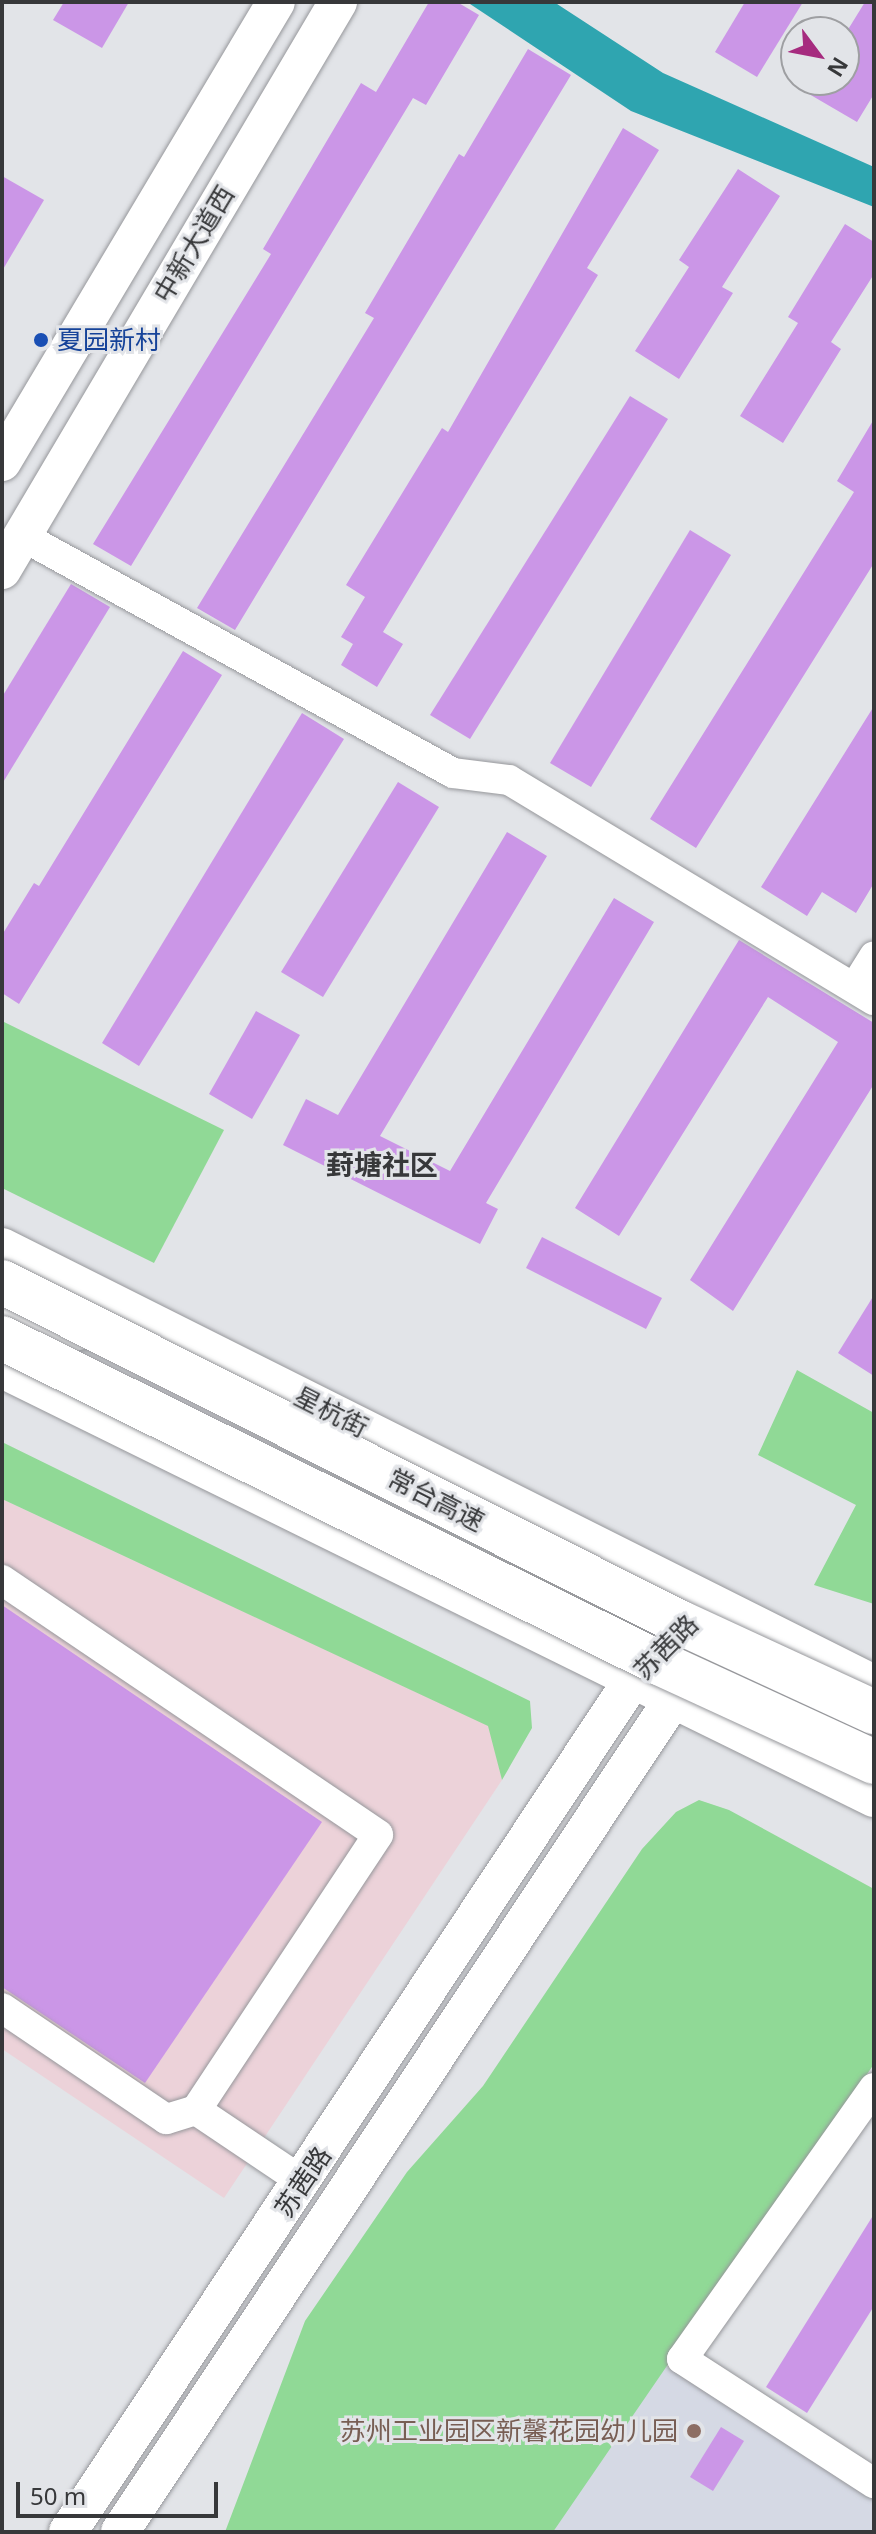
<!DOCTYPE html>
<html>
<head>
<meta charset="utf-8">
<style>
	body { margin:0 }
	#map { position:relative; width:876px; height:2534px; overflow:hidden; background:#e2e4e8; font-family:"Noto Sans","Noto Sans SC",sans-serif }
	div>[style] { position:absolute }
	.commercial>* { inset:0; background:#ecd2d9 }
	.built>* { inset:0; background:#d5d9e4 }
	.green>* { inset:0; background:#90d996 }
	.water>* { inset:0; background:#2fa5b0 }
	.building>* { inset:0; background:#cb96e7 }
	.roads { filter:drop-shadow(0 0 2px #96979b) drop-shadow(0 0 2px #96979b) }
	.minor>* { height:30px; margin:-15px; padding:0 15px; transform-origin:15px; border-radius:15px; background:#fff }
	.major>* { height:38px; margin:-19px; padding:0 19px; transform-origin:19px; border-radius:19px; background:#fff }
	.bridges { filter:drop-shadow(0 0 2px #96979b) drop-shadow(0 0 2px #96979b) }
	.highway-bridge>* { height:44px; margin:-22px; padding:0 22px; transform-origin:22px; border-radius:22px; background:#fff }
	.dots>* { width:22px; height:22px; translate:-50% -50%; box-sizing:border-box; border:4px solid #e2e4e8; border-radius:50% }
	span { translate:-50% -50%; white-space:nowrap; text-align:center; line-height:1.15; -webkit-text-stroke:6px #e2e4e8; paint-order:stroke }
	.street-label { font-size:26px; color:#37383a }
	.transit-label { font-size:26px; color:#164399 }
	.left { translate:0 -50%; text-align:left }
	.education-label { font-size:26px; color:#785e54 }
	.right { translate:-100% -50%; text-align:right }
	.neighbourhood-label { font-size:28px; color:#37383a; font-weight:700 }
	.frame { position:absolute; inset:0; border:4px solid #37383a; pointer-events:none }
	.north { position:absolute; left:780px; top:16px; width:80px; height:80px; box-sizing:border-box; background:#e2e4e8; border:2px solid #9e9fa2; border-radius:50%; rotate:122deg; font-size:22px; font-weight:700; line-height:32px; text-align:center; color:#37383a }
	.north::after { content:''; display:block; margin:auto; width:28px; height:36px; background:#a62b7f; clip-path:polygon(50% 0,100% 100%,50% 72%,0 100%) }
	.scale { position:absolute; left:16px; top:2482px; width:202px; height:36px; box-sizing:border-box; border:4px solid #37383a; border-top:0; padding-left:10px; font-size:24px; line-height:28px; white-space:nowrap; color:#37383a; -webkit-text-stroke:6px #e2e4e8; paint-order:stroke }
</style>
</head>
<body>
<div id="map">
	<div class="commercial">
		<div style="clip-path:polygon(2px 1499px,489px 1726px,502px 1780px,224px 2198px,2px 2049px)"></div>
	</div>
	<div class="built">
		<div style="clip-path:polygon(662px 2364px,874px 2498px,874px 2532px,553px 2532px)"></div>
	</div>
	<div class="green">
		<div style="clip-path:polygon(2px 1021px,224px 1130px,154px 1263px,2px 1188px)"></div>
		<div style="clip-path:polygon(797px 1370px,874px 1413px,874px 1604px,814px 1585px,856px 1505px,758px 1455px)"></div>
		<div style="clip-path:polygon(2px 1442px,530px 1701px,532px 1728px,502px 1780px,488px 1726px,2px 1499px)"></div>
		<div style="clip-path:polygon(699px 1800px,729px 1810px,874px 1889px,874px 2064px,553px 2532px,225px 2532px,305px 2321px,407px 2172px,483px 2086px,642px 1849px,676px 1812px)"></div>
	</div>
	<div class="water">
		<div style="clip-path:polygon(467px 2px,554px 2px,663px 73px,874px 167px,874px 207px,631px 111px)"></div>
	</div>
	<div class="building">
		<div style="clip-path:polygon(64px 2px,129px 2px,102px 48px,53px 20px)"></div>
		<div style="clip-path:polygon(429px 2px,457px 2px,479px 15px,426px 105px,413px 98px,131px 566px,93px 544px,271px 254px,263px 249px,361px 83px,376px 92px)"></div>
		<div style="clip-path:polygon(745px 2px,803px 2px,757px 77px,715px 52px)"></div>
		<div style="clip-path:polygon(865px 2px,874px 2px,874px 94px,857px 122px,809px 94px,818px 80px,844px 80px,844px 36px)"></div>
		<div style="clip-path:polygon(528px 49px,571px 75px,235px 630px,197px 608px,374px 318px,365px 313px,459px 154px,464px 157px)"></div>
		<div style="clip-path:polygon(623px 128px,659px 150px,587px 268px,598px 275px,383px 632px,403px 644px,377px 687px,341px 665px,353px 644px,341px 637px,365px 597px,346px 585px,442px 428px,448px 432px)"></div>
		<div style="clip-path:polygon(738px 169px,780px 196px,722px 287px,733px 293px,679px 379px,635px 351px,689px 267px,679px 260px)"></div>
		<div style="clip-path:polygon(2px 176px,44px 200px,2px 271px)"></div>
		<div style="clip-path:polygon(845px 224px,874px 242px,874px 274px,831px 342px,841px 349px,783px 443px,740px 416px,798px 323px,788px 317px)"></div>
		<div style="clip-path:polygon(630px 396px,668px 419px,470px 739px,430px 715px)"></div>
		<div style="clip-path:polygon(874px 419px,874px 563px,696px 848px,650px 819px,854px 492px,837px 481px)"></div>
		<div style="clip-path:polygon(690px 530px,731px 555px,591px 787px,550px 763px)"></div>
		<div style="clip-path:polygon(71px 584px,110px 607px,2px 784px,2px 697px)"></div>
		<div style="clip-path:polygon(183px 651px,222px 675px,19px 1004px,2px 993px,2px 935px,34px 883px,39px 886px)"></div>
		<div style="clip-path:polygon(874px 706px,874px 883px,856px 913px,822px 892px,807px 916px,761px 887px)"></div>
		<div style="clip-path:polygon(302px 713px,344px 739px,139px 1066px,102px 1043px)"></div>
		<div style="clip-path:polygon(398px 782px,439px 807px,323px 997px,281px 972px)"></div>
		<div style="clip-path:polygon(507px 832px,547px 856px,380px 1136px,450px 1171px,614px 898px,654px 922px,486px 1203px,498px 1209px,480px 1244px,283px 1145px,306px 1099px,338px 1115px)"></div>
		<div style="clip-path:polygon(739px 940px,874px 1023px,874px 1084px,733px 1311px,690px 1280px,838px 1042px,768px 997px,619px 1236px,575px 1208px)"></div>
		<div style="clip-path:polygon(256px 1011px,300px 1035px,252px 1119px,209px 1094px)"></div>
		<div style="clip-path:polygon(542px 1237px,662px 1298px,646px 1329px,526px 1268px)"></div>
		<div style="clip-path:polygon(874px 1295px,874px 1376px,838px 1353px)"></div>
		<div style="clip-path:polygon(2px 1605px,322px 1822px,145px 2083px,2px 1987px)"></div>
		<div style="clip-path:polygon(874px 2214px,874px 2306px,807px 2413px,766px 2387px)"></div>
		<div style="clip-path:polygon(721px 2427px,744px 2441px,713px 2491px,690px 2477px)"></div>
	</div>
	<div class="roads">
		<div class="minor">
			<div style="left:22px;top:536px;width:492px;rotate:28.8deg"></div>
			<div style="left:453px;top:773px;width:56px;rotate:7.1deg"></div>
			<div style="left:509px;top:780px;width:426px;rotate:31.1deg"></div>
			<div style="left:855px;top:987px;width:36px;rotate:-58deg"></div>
			<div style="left:2px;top:1580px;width:454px;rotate:34.1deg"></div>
			<div style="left:378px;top:1835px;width:330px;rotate:123.5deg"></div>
			<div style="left:196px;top:2110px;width:31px;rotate:163deg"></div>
			<div style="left:166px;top:2119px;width:198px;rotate:-145.9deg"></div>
			<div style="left:874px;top:2088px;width:332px;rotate:125.3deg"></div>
			<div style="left:682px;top:2359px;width:229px;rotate:32.9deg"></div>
			<div style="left:196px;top:2110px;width:129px;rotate:33.9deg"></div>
		</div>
		<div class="major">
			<div style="left:2px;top:462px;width:535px;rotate:-59.22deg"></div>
			<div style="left:2px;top:570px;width:660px;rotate:-59.39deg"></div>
			<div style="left:2px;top:1247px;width:975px;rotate:26.62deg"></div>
			<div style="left:2px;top:1307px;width:63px;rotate:27.4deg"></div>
			<div style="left:58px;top:1336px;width:53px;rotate:-14.3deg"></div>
			<div style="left:2px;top:1369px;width:972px;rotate:26.2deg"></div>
			<div style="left:68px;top:2532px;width:1020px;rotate:-56.48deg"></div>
			<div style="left:631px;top:1682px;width:112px;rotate:-44.6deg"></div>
			<div style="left:120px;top:2532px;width:996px;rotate:-56.42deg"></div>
			<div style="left:671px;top:1702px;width:59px;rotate:-68.2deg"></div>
		</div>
	</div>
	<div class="bridges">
		<div class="highway-bridge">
			<div style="left:2px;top:1282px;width:760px;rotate:26.67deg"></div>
			<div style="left:681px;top:1623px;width:213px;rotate:24.8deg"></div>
			<div style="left:2px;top:1338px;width:733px;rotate:26.32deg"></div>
			<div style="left:659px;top:1663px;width:237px;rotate:24.7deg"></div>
		</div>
	</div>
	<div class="dots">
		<div style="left:41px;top:340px;background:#1a4fb4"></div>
		<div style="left:694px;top:2431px;background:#8d6e63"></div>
	</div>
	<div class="street-label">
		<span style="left:194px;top:244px;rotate:-59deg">中新大道西</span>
		<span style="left:331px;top:1412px;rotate:27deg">星杭街</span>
		<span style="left:436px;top:1500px;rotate:27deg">常台高速</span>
		<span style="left:666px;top:1647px;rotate:-45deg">苏茜路</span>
		<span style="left:303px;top:2182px;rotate:-56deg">苏茜路</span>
	</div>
	<div class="transit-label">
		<span class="left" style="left:57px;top:340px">夏园新村</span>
	</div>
	<div class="education-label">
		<span class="right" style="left:678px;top:2431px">苏州工业园区新馨花园幼儿园</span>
	</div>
	<div class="neighbourhood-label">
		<span style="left:382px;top:1164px">葑塘社区</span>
	</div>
	<div class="frame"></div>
	<div class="north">N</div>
	<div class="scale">50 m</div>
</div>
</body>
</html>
